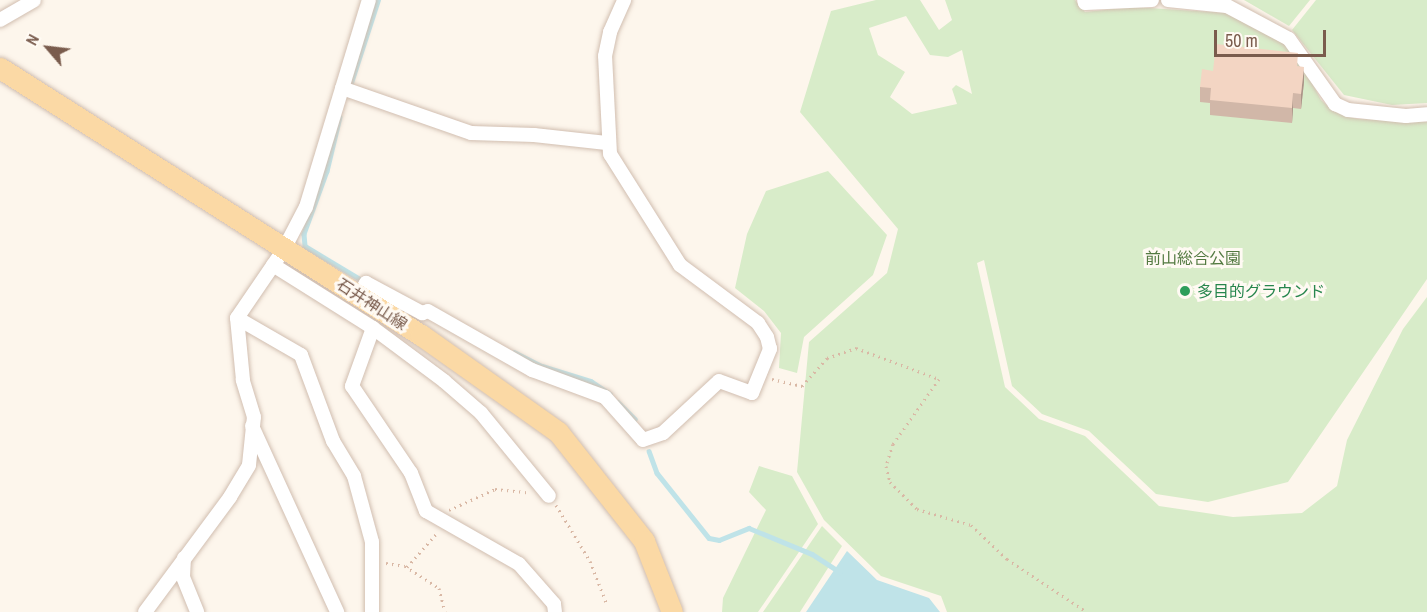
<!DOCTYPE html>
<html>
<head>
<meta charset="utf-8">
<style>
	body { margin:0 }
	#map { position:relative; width:1427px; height:612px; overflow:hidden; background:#fdf6ec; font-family:"Archivo Narrow","Noto Sans JP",sans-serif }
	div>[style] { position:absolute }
	.green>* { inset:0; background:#d8ecc9 }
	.water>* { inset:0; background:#bfe3e8 }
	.stream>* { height:4.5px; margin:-2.25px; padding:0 2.25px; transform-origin:2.25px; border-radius:2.25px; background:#bfe3e8 }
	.path>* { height:3px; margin-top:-1.5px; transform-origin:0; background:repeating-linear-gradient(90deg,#d9b8a5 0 1.5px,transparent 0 6px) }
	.roads { filter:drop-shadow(0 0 2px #d1beb0) drop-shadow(0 0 2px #d1beb0) }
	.minor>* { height:14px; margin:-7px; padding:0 7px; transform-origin:7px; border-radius:7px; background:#fff }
	.primary>* { height:21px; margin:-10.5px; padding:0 10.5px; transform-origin:10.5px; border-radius:10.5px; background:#fbd9a5 }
	.wall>* { inset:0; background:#d1b7a8 }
	.shaded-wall>* { inset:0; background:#aa9588 }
	.building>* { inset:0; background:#f3d5c3 }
	.dots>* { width:16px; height:16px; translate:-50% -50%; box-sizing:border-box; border:3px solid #fffaf3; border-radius:50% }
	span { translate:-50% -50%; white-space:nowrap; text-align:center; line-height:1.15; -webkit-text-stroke:6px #fffaf3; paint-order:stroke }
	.park-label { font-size:16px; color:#537a41 }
	.leisure-label { font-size:16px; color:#27864d }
	.left { translate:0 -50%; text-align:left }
	.street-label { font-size:16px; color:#7a5c4d }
	.north { position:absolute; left:18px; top:18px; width:60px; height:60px; -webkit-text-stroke:4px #fffaf3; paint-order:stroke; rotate:298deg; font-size:16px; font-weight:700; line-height:24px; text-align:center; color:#7a5c4d }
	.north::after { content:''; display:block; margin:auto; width:21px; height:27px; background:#7a5c4d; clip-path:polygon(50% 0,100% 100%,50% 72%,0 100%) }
	.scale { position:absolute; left:1214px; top:30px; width:112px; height:27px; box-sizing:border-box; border:3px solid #7a5c4d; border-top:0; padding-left:8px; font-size:18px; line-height:21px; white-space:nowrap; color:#7a5c4d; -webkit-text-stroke:4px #fffaf3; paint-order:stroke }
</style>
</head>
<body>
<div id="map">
	<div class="green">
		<div style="clip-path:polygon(evenodd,876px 0,920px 0,939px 30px,952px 20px,945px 0,1075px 0,1085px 12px,1133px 7px,1228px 13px,1286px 44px,1298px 57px,1321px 100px,1333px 111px,1357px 119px,1427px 122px,1427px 279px,1288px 482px,1208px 502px,1156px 494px,1089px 431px,1042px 414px,1012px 386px,984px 260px,977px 263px,1005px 387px,1039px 419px,1085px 436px,1159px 506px,1233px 517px,1302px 513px,1337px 486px,1347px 440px,1403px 329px,1427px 297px,1427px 612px,947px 612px,941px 596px,881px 576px,824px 520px,797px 472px,809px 342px,887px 273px,898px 229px,800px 112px,831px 11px,876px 0,906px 16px,930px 55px,948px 57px,962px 50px,972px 94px,956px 85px,952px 89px,957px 104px,912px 114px,890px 97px,905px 72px,878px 55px,869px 28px,906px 16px)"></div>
		<div style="clip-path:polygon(1244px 0,1310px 0,1289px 26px)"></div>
		<div style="clip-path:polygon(1316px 0,1427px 0,1427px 103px,1392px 105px,1344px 95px,1292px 30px)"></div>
		<div style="clip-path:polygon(828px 171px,887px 235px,873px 275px,804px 337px,797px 373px,779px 368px,781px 333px,764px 311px,735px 288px,747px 234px,766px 191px)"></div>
		<div style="clip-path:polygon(759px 466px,792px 476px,818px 524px,758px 612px,722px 612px,723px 598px,766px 510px,749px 492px)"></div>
		<div style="clip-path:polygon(822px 526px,842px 546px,800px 612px,763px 612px)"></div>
	</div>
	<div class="water">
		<div style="clip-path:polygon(847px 551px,877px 580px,929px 598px,940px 612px,806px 612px)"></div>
	</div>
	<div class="stream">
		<div style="left:350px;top:86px;width:90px;rotate:-72deg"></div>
		<div style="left:340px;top:117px;width:56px;rotate:103.5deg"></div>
		<div style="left:327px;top:171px;width:67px;rotate:110.1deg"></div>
		<div style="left:304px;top:234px;width:12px;rotate:85deg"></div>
		<div style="left:305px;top:246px;width:64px;rotate:31deg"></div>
		<div style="left:514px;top:352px;width:31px;rotate:27deg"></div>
		<div style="left:542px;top:366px;width:51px;rotate:17deg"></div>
		<div style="left:591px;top:381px;width:23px;rotate:34deg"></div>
		<div style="left:618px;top:402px;width:24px;rotate:45deg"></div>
		<div style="left:649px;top:451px;width:23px;rotate:70deg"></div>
		<div style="left:657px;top:473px;width:83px;rotate:51.3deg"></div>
		<div style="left:709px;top:538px;width:10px;rotate:11deg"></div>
		<div style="left:719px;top:540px;width:32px;rotate:-22deg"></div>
		<div style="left:749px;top:528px;width:68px;rotate:22.4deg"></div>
		<div style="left:812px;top:554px;width:33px;rotate:33deg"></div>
	</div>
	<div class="path">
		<div style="left:772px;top:379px;width:31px;rotate:13deg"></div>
		<div style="left:802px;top:386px;width:38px;rotate:-48deg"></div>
		<div style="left:827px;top:358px;width:31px;rotate:-19deg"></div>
		<div style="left:856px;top:348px;width:89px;rotate:20.5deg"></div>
		<div style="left:939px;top:379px;width:80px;rotate:125.3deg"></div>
		<div style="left:893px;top:444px;width:23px;rotate:108deg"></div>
		<div style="left:886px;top:466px;width:16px;rotate:76deg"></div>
		<div style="left:890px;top:482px;width:38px;rotate:45deg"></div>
		<div style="left:917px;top:509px;width:56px;rotate:16.5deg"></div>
		<div style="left:971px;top:525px;width:50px;rotate:43.4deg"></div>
		<div style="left:1007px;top:559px;width:96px;rotate:33.5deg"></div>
		<div style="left:556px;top:505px;width:66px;rotate:58.7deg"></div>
		<div style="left:590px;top:561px;width:44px;rotate:68.7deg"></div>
		<div style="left:449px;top:510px;width:51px;rotate:-24.5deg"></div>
		<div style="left:495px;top:489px;width:36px;rotate:6deg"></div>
		<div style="left:386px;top:563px;width:19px;rotate:9deg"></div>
		<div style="left:405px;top:566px;width:40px;rotate:32.9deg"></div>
		<div style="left:439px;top:588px;width:25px;rotate:76deg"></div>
		<div style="left:407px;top:567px;width:47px;rotate:-48.5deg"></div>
	</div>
	<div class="roads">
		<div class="minor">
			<div style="left:1084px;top:0;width:3px;rotate:72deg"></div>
			<div style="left:1085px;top:3px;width:67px;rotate:-2.6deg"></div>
			<div style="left:1168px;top:0;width:59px;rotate:5.8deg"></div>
			<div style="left:1227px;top:6px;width:70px;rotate:28deg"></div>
			<div style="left:1289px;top:39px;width:80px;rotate:54.7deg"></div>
			<div style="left:1335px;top:104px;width:14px;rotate:25deg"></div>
			<div style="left:1348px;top:110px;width:58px;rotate:5.9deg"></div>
			<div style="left:1406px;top:116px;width:21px;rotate:-5deg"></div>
			<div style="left:0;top:20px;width:39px;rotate:-30deg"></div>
			<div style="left:342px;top:88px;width:137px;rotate:19.2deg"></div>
			<div style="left:471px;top:133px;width:63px;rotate:1.8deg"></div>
			<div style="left:534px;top:135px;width:73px;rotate:6.3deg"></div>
			<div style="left:273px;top:265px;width:118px;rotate:32.2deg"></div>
			<div style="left:373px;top:328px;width:89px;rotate:36.7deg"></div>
			<div style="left:444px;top:381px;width:49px;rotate:40.9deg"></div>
			<div style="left:481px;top:413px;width:107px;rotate:50.7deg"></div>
			<div style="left:359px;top:295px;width:14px;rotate:-60deg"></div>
			<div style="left:366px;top:283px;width:64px;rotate:28.2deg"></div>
			<div style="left:422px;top:313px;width:6px;rotate:-18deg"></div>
			<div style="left:428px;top:311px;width:120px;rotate:29.6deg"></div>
			<div style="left:532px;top:370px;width:78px;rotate:20.3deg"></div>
			<div style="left:605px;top:397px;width:57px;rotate:48.5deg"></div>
			<div style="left:643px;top:440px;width:21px;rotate:-19deg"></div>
			<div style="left:663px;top:433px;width:76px;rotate:-42.9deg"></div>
			<div style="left:719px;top:381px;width:35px;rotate:20deg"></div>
			<div style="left:752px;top:393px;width:48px;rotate:-67.8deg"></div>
			<div style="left:770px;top:349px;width:12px;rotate:-104deg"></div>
			<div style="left:767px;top:337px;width:17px;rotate:-123deg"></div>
			<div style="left:758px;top:323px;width:97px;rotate:-143.4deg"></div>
			<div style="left:680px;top:265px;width:131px;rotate:-122.2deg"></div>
			<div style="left:610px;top:154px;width:98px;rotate:-92.9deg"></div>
			<div style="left:605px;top:56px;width:25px;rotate:-78deg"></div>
			<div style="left:610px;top:32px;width:35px;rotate:-66deg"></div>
			<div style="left:237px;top:318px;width:74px;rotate:30deg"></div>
			<div style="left:301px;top:355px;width:92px;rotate:69.6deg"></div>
			<div style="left:333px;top:441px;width:41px;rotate:59deg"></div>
			<div style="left:354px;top:476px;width:68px;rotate:74.7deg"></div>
			<div style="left:372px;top:542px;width:70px;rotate:90deg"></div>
			<div style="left:373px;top:328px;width:62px;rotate:109.9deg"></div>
			<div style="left:352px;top:386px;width:105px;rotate:55.9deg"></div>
			<div style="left:411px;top:473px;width:41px;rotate:68.5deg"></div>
			<div style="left:426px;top:511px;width:107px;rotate:29.7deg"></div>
			<div style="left:519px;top:564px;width:53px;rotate:48.8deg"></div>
			<div style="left:554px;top:604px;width:8px;rotate:83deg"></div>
			<div style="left:252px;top:426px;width:205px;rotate:65.4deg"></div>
			<div style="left:184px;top:558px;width:19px;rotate:93deg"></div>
			<div style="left:183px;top:577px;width:38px;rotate:68deg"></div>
			<div style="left:145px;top:612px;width:143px;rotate:-53.5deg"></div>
			<div style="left:230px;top:497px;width:37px;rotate:-59deg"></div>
			<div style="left:249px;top:465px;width:48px;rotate:-84.1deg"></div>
			<div style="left:254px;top:417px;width:39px;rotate:-107deg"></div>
			<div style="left:243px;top:380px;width:62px;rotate:-95.5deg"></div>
			<div style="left:237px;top:318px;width:83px;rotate:-55.7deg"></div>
			<div style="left:284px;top:249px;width:47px;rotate:-62.4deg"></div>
			<div style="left:306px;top:207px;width:216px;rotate:-73.1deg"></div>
		</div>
		<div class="primary">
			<div style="left:0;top:68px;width:499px;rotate:32.4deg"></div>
			<div style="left:421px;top:335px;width:168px;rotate:35.3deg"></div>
			<div style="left:558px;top:432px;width:139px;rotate:51.7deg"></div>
			<div style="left:644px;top:541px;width:76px;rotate:68.5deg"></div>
		</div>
	</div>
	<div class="wall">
		<div style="clip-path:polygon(1298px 66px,1304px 82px,1301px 109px,1293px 108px,1292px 123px,1210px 115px,1210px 103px,1200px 102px,1200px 87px)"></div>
	</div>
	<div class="shaded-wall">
		<div style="clip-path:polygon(1304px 67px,1304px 82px,1301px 109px,1301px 94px)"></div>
		<div style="clip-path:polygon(1293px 93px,1293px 108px,1292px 123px,1292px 108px)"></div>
	</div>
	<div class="building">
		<div style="clip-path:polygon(1216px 44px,1298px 53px,1297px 66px,1304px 67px,1301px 94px,1293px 93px,1292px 108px,1210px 100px,1211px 88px,1200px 87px,1202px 69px,1213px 71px)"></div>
	</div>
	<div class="dots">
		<div style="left:1185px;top:291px;background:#2e9e5b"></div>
	</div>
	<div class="park-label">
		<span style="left:1193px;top:258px">前山総合公園</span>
	</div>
	<div class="leisure-label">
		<span class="left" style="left:1197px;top:291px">多目的グラウンド</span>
	</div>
	<div class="street-label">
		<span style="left:372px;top:304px;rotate:33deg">石井神山線</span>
	</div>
	<div class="north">N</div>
	<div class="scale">50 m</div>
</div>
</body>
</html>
